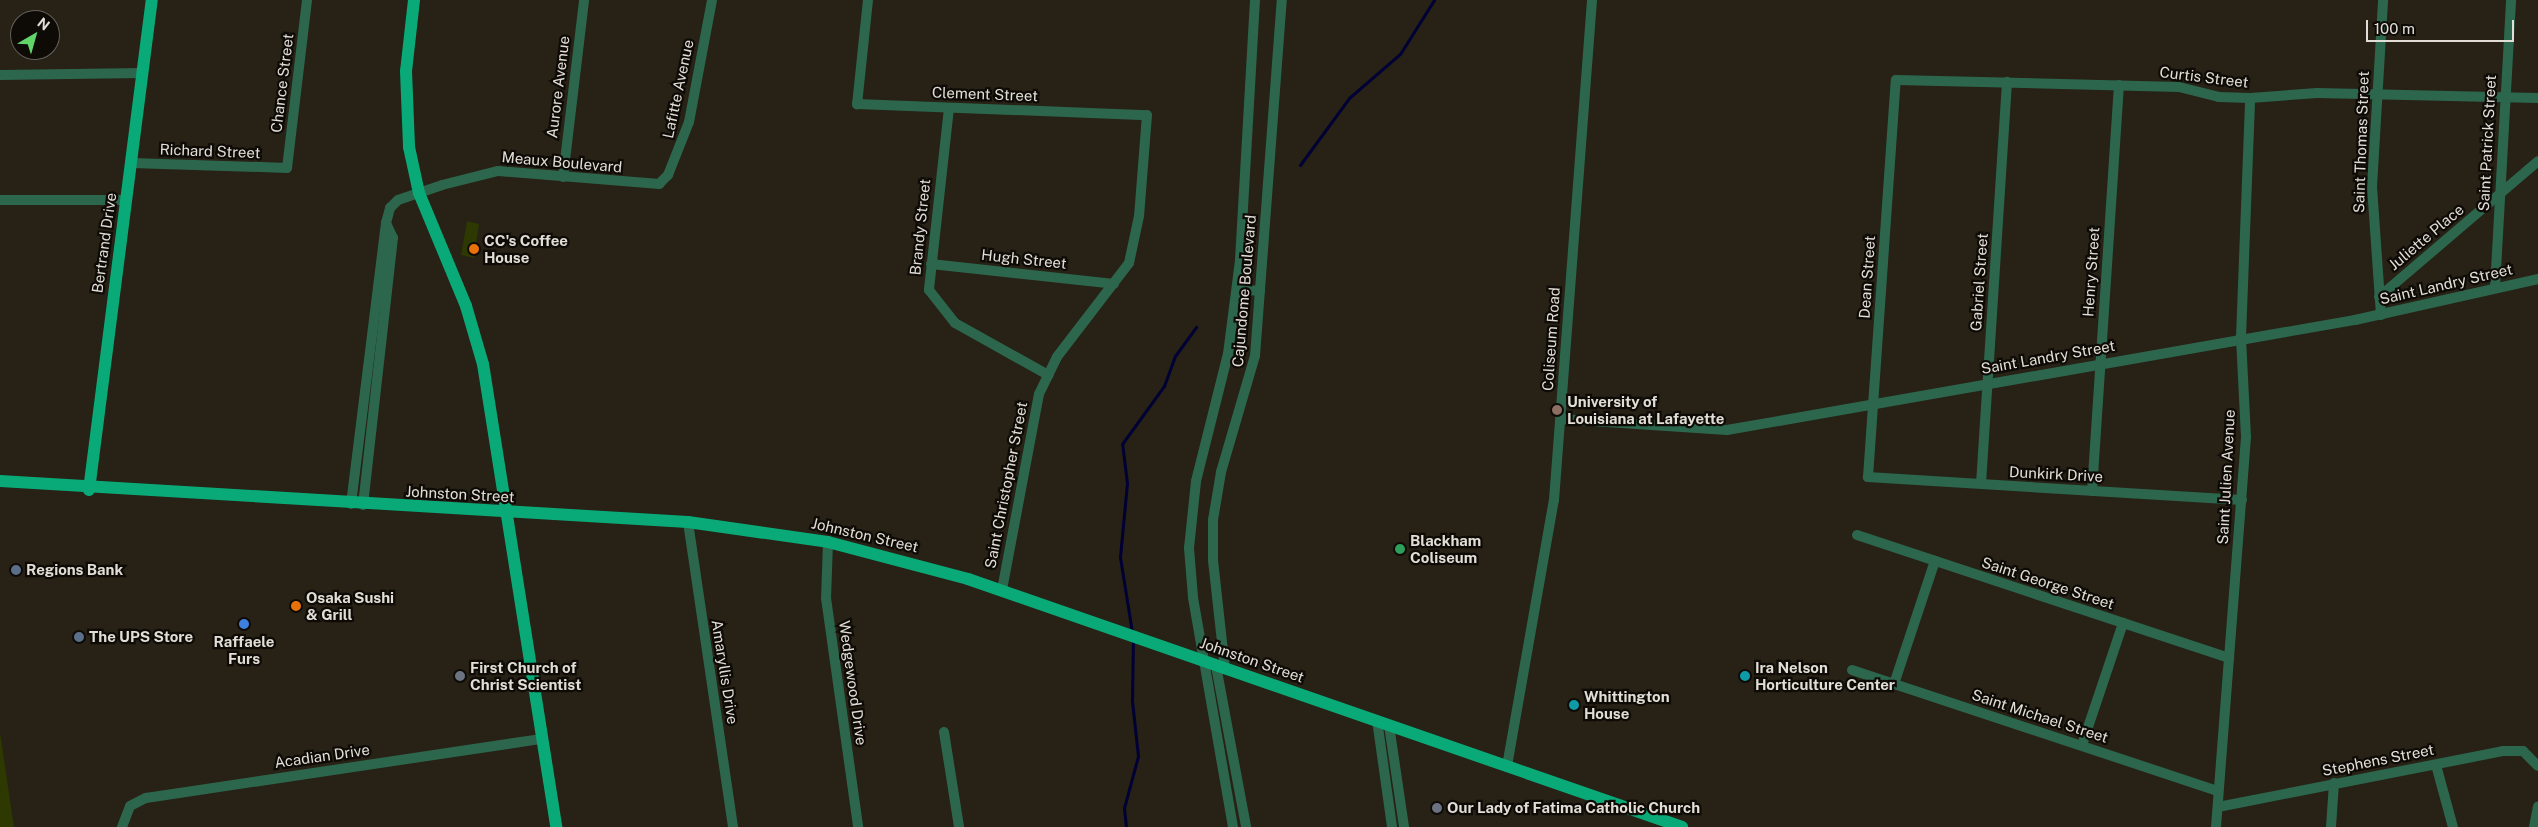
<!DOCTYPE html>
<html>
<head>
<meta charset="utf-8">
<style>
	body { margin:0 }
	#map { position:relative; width:2538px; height:827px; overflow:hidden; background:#272116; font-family:"Public Sans",sans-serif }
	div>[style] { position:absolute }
	.green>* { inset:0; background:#2e3801 }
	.stream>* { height:3px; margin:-1.5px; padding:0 1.5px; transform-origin:1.5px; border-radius:1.5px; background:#000035 }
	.minor>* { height:10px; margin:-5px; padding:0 5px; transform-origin:5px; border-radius:5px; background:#2c664d }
	.major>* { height:12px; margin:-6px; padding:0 6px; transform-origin:6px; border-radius:6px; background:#09aa77 }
	.dots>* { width:14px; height:14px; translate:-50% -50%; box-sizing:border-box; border:2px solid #0e0b07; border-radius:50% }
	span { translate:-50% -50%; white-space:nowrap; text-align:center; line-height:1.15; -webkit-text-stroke:4.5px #0e0b07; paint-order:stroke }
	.street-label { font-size:15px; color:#e2ddd6 }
	.poi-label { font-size:15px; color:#e2ddd6; font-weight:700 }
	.left { translate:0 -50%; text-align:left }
	.north { position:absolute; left:10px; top:10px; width:50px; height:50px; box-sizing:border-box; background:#0e0b07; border:1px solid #635f5a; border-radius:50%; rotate:38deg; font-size:14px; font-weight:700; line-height:20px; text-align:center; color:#e2ddd6 }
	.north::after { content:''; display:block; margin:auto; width:18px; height:22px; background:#61d46a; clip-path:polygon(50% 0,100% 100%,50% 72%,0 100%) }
	.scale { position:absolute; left:2366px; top:20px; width:148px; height:22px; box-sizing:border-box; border:2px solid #e2ddd6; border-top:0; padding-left:6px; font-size:15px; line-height:18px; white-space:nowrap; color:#e2ddd6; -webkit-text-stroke:4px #0e0b07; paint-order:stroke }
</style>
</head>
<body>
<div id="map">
	<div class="green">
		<div style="clip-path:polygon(467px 221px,479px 224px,474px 258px,461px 255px)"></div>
		<div style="clip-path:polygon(0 733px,1px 739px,14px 827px,0 827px)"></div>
	</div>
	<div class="stream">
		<div style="left:1300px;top:165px;width:83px;rotate:-53.8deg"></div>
		<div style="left:1349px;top:98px;width:67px;rotate:-40.8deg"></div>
		<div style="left:1400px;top:54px;width:64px;rotate:-57.8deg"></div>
		<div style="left:1132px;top:632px;width:76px;rotate:-99.1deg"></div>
		<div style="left:1120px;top:557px;width:74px;rotate:-84.6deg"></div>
		<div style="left:1127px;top:483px;width:39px;rotate:-97deg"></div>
		<div style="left:1122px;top:444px;width:72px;rotate:-54.1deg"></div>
		<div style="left:1164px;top:386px;width:32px;rotate:-70deg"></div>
		<div style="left:1175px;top:356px;width:36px;rotate:-54deg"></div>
		<div style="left:1126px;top:827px;width:19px;rotate:-96deg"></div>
		<div style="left:1124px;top:808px;width:54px;rotate:-74.9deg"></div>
		<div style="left:1138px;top:756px;width:55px;rotate:-96.2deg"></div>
		<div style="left:1132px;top:701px;width:61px;rotate:-89.1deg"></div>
	</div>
	<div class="minor">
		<div style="left:868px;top:0;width:105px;rotate:96deg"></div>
		<div style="left:857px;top:104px;width:290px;rotate:2.2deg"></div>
		<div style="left:1147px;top:115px;width:101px;rotate:94.5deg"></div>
		<div style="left:1139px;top:216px;width:48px;rotate:102deg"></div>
		<div style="left:1129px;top:263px;width:118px;rotate:127.5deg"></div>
		<div style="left:1057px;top:357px;width:41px;rotate:115.9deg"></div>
		<div style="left:1039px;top:394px;width:199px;rotate:100.7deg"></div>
		<div style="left:0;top:75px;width:143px;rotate:-0.8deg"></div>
		<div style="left:949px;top:108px;width:183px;rotate:96.3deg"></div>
		<div style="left:929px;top:290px;width:42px;rotate:51.8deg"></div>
		<div style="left:955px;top:323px;width:107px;rotate:29.2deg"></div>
		<div style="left:131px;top:163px;width:156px;rotate:1.8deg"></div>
		<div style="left:287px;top:168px;width:169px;rotate:-83.2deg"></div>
		<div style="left:563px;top:177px;width:178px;rotate:-83.2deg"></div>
		<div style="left:0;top:200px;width:126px"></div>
		<div style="left:931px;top:264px;width:184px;rotate:6.2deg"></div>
		<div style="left:2495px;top:288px;width:288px;rotate:-86.8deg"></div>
		<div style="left:1237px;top:289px;width:23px;rotate:5deg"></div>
		<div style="left:2379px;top:297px;width:209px;rotate:-40.5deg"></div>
		<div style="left:2381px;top:315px;width:128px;rotate:-94deg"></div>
		<div style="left:2372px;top:187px;width:187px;rotate:-86.6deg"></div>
		<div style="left:1561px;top:419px;width:166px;rotate:3.8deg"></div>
		<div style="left:1727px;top:430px;width:638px;rotate:-9.94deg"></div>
		<div style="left:2355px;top:320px;width:188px;rotate:-12.6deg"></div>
		<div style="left:1981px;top:484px;width:403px;rotate:-86.3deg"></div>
		<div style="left:2092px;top:491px;width:407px;rotate:-86.2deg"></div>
		<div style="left:2242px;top:500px;width:375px;rotate:-176.5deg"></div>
		<div style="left:1868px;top:477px;width:398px;rotate:-86deg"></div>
		<div style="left:1896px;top:80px;width:283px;rotate:1.4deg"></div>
		<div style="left:2179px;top:87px;width:41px;rotate:14deg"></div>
		<div style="left:2219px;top:97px;width:31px;rotate:2deg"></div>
		<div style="left:2250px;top:98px;width:67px;rotate:-4.3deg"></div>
		<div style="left:2317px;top:93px;width:221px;rotate:1.3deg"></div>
		<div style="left:351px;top:504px;width:283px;rotate:-82.9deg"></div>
		<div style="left:363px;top:505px;width:269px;rotate:-83.6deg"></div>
		<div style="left:393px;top:238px;width:17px;rotate:-115deg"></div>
		<div style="left:386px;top:223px;width:16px;rotate:-75deg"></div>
		<div style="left:390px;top:208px;width:11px;rotate:-45deg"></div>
		<div style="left:398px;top:200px;width:46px;rotate:-18.8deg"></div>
		<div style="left:442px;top:185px;width:58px;rotate:-14deg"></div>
		<div style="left:498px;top:171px;width:162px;rotate:4.6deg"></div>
		<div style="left:659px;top:184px;width:13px;rotate:-45deg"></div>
		<div style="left:668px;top:175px;width:57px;rotate:-68.4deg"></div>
		<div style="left:689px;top:122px;width:124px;rotate:-79.3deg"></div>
		<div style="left:688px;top:522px;width:308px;rotate:81.6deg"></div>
		<div style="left:1857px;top:535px;width:392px;rotate:18.3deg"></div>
		<div style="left:828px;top:542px;width:56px;rotate:92deg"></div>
		<div style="left:826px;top:598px;width:231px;rotate:82deg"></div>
		<div style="left:1216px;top:666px;width:164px;rotate:79.4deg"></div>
		<div style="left:1225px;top:669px;width:110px;rotate:-96.3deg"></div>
		<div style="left:1213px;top:560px;width:40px;rotate:-90deg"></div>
		<div style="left:1213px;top:520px;width:49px;rotate:-80.5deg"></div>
		<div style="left:1221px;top:472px;width:121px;rotate:-73.7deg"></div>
		<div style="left:1255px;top:356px;width:357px;rotate:-85.7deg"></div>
		<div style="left:1852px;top:670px;width:385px;rotate:18.3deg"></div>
		<div style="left:1894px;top:684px;width:130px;rotate:-71.6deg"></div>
		<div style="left:1377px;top:720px;width:108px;rotate:82deg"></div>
		<div style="left:1389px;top:725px;width:103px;rotate:81.6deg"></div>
		<div style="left:944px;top:732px;width:96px;rotate:81deg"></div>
		<div style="left:2082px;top:745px;width:129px;rotate:-71.4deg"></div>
		<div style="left:2436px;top:765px;width:64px;rotate:74.7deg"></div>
		<div style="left:1507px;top:766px;width:270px;rotate:-80deg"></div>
		<div style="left:1554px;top:500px;width:501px;rotate:-85.65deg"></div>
		<div style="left:2218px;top:807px;width:290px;rotate:-11.1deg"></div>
		<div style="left:2503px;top:751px;width:20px"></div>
		<div style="left:2523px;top:751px;width:21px;rotate:45deg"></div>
		<div style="left:122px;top:827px;width:22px;rotate:-69deg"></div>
		<div style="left:130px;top:806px;width:18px;rotate:-27deg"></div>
		<div style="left:146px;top:798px;width:400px;rotate:-8.5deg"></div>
		<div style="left:1233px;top:827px;width:233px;rotate:-99.9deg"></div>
		<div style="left:1193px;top:597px;width:49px;rotate:-94.7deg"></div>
		<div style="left:1189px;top:548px;width:67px;rotate:-84deg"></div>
		<div style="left:1196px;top:481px;width:131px;rotate:-75.9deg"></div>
		<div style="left:1228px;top:354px;width:95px;rotate:-82.7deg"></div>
		<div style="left:1240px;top:260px;width:260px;rotate:-86.7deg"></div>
		<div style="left:2216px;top:827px;width:391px;rotate:-85.6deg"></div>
		<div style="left:2246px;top:437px;width:100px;rotate:-92.9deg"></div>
		<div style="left:2241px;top:337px;width:239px;rotate:-87.8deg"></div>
		<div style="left:2331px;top:827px;width:44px;rotate:-86.1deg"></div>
		<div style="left:2534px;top:827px;width:21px;rotate:-79deg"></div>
	</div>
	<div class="major">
		<div style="left:414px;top:0;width:71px;rotate:96.4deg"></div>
		<div style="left:406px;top:71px;width:76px;rotate:87.7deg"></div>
		<div style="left:409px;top:147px;width:47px;rotate:77.7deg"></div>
		<div style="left:419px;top:193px;width:122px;rotate:67.4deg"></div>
		<div style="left:466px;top:306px;width:60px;rotate:73.7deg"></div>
		<div style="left:483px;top:364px;width:469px;rotate:81deg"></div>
		<div style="left:0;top:481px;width:689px;rotate:3.41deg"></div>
		<div style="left:688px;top:522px;width:141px;rotate:8.1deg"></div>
		<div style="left:828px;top:542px;width:145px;rotate:14.8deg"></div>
		<div style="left:968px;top:579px;width:756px;rotate:19.15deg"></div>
		<div style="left:89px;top:490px;width:494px;rotate:-82.7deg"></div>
	</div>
	<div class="dots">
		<div style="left:474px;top:249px;background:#e8710a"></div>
		<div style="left:1557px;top:410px;background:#8d6e63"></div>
		<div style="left:1400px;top:549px;background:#2e9e5b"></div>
		<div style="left:16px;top:570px;background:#5c6f8a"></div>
		<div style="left:296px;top:606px;background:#e8710a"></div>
		<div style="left:244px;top:624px;background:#3f7fe0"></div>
		<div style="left:79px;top:637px;background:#5c6f8a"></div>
		<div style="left:460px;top:676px;background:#6b7280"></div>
		<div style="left:1745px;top:676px;background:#0f9aa8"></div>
		<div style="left:1574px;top:705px;background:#0f9aa8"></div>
		<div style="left:1437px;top:808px;background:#6b7280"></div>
	</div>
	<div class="street-label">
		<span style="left:2204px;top:77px;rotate:7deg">Curtis Street</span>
		<span style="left:282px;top:83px;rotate:-83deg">Chance Street</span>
		<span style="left:558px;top:87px;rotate:-83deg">Aurore Avenue</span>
		<span style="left:678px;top:89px;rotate:-78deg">Lafitte Avenue</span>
		<span style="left:985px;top:94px;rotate:2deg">Clement Street</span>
		<span style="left:2361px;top:142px;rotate:-88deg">Saint Thomas Street</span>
		<span style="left:2487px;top:143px;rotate:-87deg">Saint Patrick Street</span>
		<span style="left:210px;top:151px;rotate:2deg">Richard Street</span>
		<span style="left:562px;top:162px;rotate:5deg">Meaux Boulevard</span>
		<span style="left:920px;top:227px;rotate:-84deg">Brandy Street</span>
		<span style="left:2426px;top:237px;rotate:-40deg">Juliette Place</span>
		<span style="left:104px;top:243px;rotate:-82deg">Bertrand Drive</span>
		<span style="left:1024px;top:259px;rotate:6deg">Hugh Street</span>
		<span style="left:2091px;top:272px;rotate:-86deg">Henry Street</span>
		<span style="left:1867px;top:277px;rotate:-86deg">Dean Street</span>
		<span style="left:1979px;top:282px;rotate:-86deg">Gabriel Street</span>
		<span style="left:2446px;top:284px;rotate:-13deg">Saint Landry Street</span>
		<span style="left:1244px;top:291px;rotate:-85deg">Cajundome Boulevard</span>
		<span style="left:1551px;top:339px;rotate:-86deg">Coliseum Road</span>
		<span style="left:2048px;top:357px;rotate:-10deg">Saint Landry Street</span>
		<span style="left:2056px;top:474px;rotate:3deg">Dunkirk Drive</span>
		<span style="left:2226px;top:477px;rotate:-87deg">Saint Julien Avenue</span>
		<span style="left:1006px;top:485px;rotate:-79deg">Saint Christopher Street</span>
		<span style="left:460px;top:494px;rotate:3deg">Johnston Street</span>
		<span style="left:865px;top:535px;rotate:13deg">Johnston Street</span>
		<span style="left:2048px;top:583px;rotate:18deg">Saint George Street</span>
		<span style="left:1252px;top:660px;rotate:19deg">Johnston Street</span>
		<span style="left:725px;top:672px;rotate:81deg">Amaryllis Drive</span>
		<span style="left:853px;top:683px;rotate:82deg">Wedgewood Drive</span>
		<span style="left:2040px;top:716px;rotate:18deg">Saint Michael Street</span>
		<span style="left:322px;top:756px;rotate:-8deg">Acadian Drive</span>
		<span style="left:2378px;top:760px;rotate:-11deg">Stephens Street</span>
	</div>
	<div class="poi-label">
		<span class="left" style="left:484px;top:249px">CC's Coffee<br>House</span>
		<span class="left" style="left:1567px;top:410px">University of<br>Louisiana at Lafayette</span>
		<span class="left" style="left:1410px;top:549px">Blackham<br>Coliseum</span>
		<span class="left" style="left:26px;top:570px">Regions Bank</span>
		<span class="left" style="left:306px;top:606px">Osaka Sushi<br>&amp; Grill</span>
		<span class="left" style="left:89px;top:637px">The UPS Store</span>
		<span style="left:244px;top:650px">Raffaele<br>Furs</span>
		<span class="left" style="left:470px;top:676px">First Church of<br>Christ Scientist</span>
		<span class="left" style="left:1755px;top:676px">Ira Nelson<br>Horticulture Center</span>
		<span class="left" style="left:1584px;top:705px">Whittington<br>House</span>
		<span class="left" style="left:1447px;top:808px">Our Lady of Fatima Catholic Church</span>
	</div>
	<div class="north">N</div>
	<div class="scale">100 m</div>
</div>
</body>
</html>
